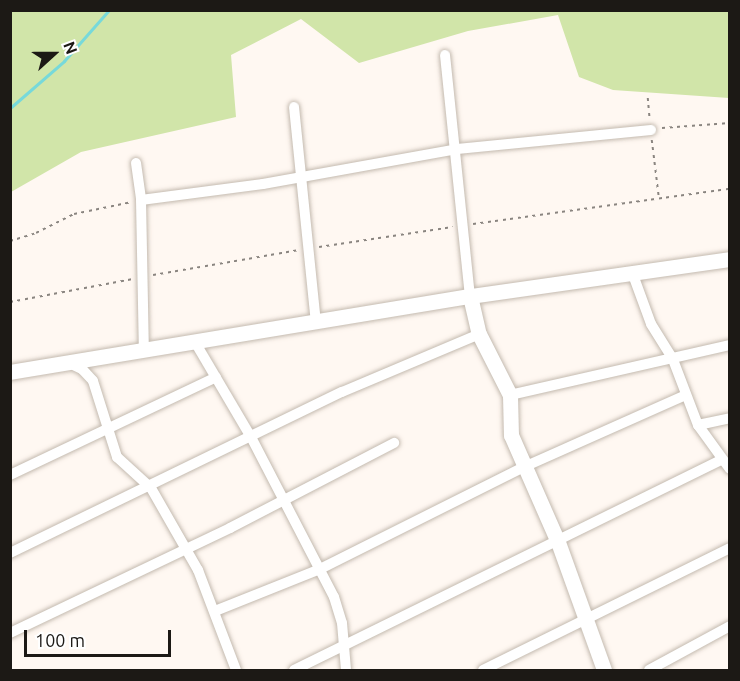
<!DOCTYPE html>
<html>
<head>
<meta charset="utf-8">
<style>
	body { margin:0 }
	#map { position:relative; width:740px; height:681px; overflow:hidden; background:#fff8f2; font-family:Ubuntu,sans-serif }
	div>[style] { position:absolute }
	.green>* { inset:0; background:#d1e5a9 }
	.stream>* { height:3px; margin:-1.5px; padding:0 1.5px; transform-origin:1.5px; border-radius:1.5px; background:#77d9da }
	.path>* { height:1.5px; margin-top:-0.75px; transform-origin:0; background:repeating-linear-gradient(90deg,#8a8580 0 3px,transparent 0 7.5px) }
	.roads { filter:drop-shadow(0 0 2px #c4baaf) drop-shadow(0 0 2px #c4baaf) }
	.street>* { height:10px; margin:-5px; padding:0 5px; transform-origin:5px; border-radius:5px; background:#fff }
	.secondary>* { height:15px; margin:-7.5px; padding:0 7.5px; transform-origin:7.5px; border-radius:7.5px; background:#fff }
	span { translate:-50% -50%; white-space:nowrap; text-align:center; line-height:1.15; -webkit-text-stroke:5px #fff; paint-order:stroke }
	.frame { position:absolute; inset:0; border:12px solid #1c1915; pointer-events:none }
	.north { position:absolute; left:24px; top:24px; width:60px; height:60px; -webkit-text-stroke:4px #fff; paint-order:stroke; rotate:69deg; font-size:16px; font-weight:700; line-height:24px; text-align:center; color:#1c1915 }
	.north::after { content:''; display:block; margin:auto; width:21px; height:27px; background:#1c1915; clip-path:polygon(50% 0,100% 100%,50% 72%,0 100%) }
	.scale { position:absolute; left:24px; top:630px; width:147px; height:27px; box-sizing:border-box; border:3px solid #1c1915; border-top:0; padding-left:8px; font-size:18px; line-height:21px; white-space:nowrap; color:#1c1915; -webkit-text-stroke:4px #fff; paint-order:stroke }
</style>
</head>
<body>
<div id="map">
	<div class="green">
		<div style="clip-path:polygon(11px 10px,729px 11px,729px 98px,613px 90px,579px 77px,558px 15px,468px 31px,359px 63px,301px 19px,231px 55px,236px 117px,81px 152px,11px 192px)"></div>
	</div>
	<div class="stream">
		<div style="left:10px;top:108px;width:72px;rotate:-41deg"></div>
		<div style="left:64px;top:61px;width:68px;rotate:-48.6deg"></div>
	</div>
	<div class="path">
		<div style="left:648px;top:98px;width:22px;rotate:85deg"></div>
		<div style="left:662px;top:128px;width:68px;rotate:-4.2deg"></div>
		<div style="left:652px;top:140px;width:57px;rotate:83deg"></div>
		<div style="left:473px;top:224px;width:259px;rotate:-7.8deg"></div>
		<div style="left:10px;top:241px;width:27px;rotate:-17deg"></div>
		<div style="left:36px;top:233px;width:42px;rotate:-26.6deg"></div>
		<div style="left:74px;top:214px;width:59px;rotate:-11.7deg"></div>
		<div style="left:319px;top:247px;width:135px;rotate:-8.5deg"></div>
		<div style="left:153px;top:275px;width:148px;rotate:-9.7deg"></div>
		<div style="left:10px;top:302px;width:125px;rotate:-10.6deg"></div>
	</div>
	<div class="roads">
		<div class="street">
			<div style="left:445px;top:55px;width:242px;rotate:84.1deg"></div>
			<div style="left:294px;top:107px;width:218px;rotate:84.2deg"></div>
			<div style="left:136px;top:163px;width:37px;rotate:82deg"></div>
			<div style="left:141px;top:200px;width:150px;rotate:88.9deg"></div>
			<div style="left:141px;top:200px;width:123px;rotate:-7.5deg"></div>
			<div style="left:263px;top:184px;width:197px;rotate:-10.2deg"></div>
			<div style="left:457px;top:149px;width:195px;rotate:-5.6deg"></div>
			<div style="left:632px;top:272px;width:55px;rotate:69.9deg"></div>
			<div style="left:651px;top:324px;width:39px;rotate:58deg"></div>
			<div style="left:672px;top:357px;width:73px;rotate:69.1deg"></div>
			<div style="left:698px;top:425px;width:54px;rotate:54deg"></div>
			<div style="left:195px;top:342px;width:110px;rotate:59.5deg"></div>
			<div style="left:251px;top:437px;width:180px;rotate:62.6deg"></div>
			<div style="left:334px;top:597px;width:27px;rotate:73deg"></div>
			<div style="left:342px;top:623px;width:47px;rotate:85.1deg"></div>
			<div style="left:69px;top:363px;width:14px;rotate:25deg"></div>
			<div style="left:82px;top:369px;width:16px;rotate:47deg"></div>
			<div style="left:93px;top:381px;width:80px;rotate:72.5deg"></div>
			<div style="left:117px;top:457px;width:46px;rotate:42.4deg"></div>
			<div style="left:151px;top:488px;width:95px;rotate:60.2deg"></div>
			<div style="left:198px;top:570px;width:107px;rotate:69.2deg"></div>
			<div style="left:510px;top:395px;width:226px;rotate:-12.8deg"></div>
			<div style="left:698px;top:425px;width:33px;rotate:-12deg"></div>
			<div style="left:10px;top:475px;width:228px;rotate:-25.4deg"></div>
			<div style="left:10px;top:553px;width:369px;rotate:-25.9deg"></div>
			<div style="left:342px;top:392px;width:149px;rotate:-22.9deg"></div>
			<div style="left:215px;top:611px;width:113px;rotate:-21.8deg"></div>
			<div style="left:320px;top:569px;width:228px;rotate:-26.6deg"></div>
			<div style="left:524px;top:467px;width:177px;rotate:-24deg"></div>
			<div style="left:10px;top:633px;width:244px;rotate:-25.5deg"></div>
			<div style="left:230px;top:528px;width:185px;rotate:-27.4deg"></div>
			<div style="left:294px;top:670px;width:477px;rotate:-26.2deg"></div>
			<div style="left:483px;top:670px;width:275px;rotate:-26.3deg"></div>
			<div style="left:649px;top:670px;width:92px;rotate:-28.5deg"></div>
		</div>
		<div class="secondary">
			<div style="left:470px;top:296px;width:39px;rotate:77deg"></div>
			<div style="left:479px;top:334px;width:68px;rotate:63.1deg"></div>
			<div style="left:510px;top:395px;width:40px;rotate:88.6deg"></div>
			<div style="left:511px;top:435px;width:117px;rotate:66.3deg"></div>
			<div style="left:558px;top:542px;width:136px;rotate:70.2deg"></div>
			<div style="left:10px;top:372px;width:466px;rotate:-9.4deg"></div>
			<div style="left:470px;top:296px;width:263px;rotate:-8.1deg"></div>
		</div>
	</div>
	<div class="frame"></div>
	<div class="north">N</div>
	<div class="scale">100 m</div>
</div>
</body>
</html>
